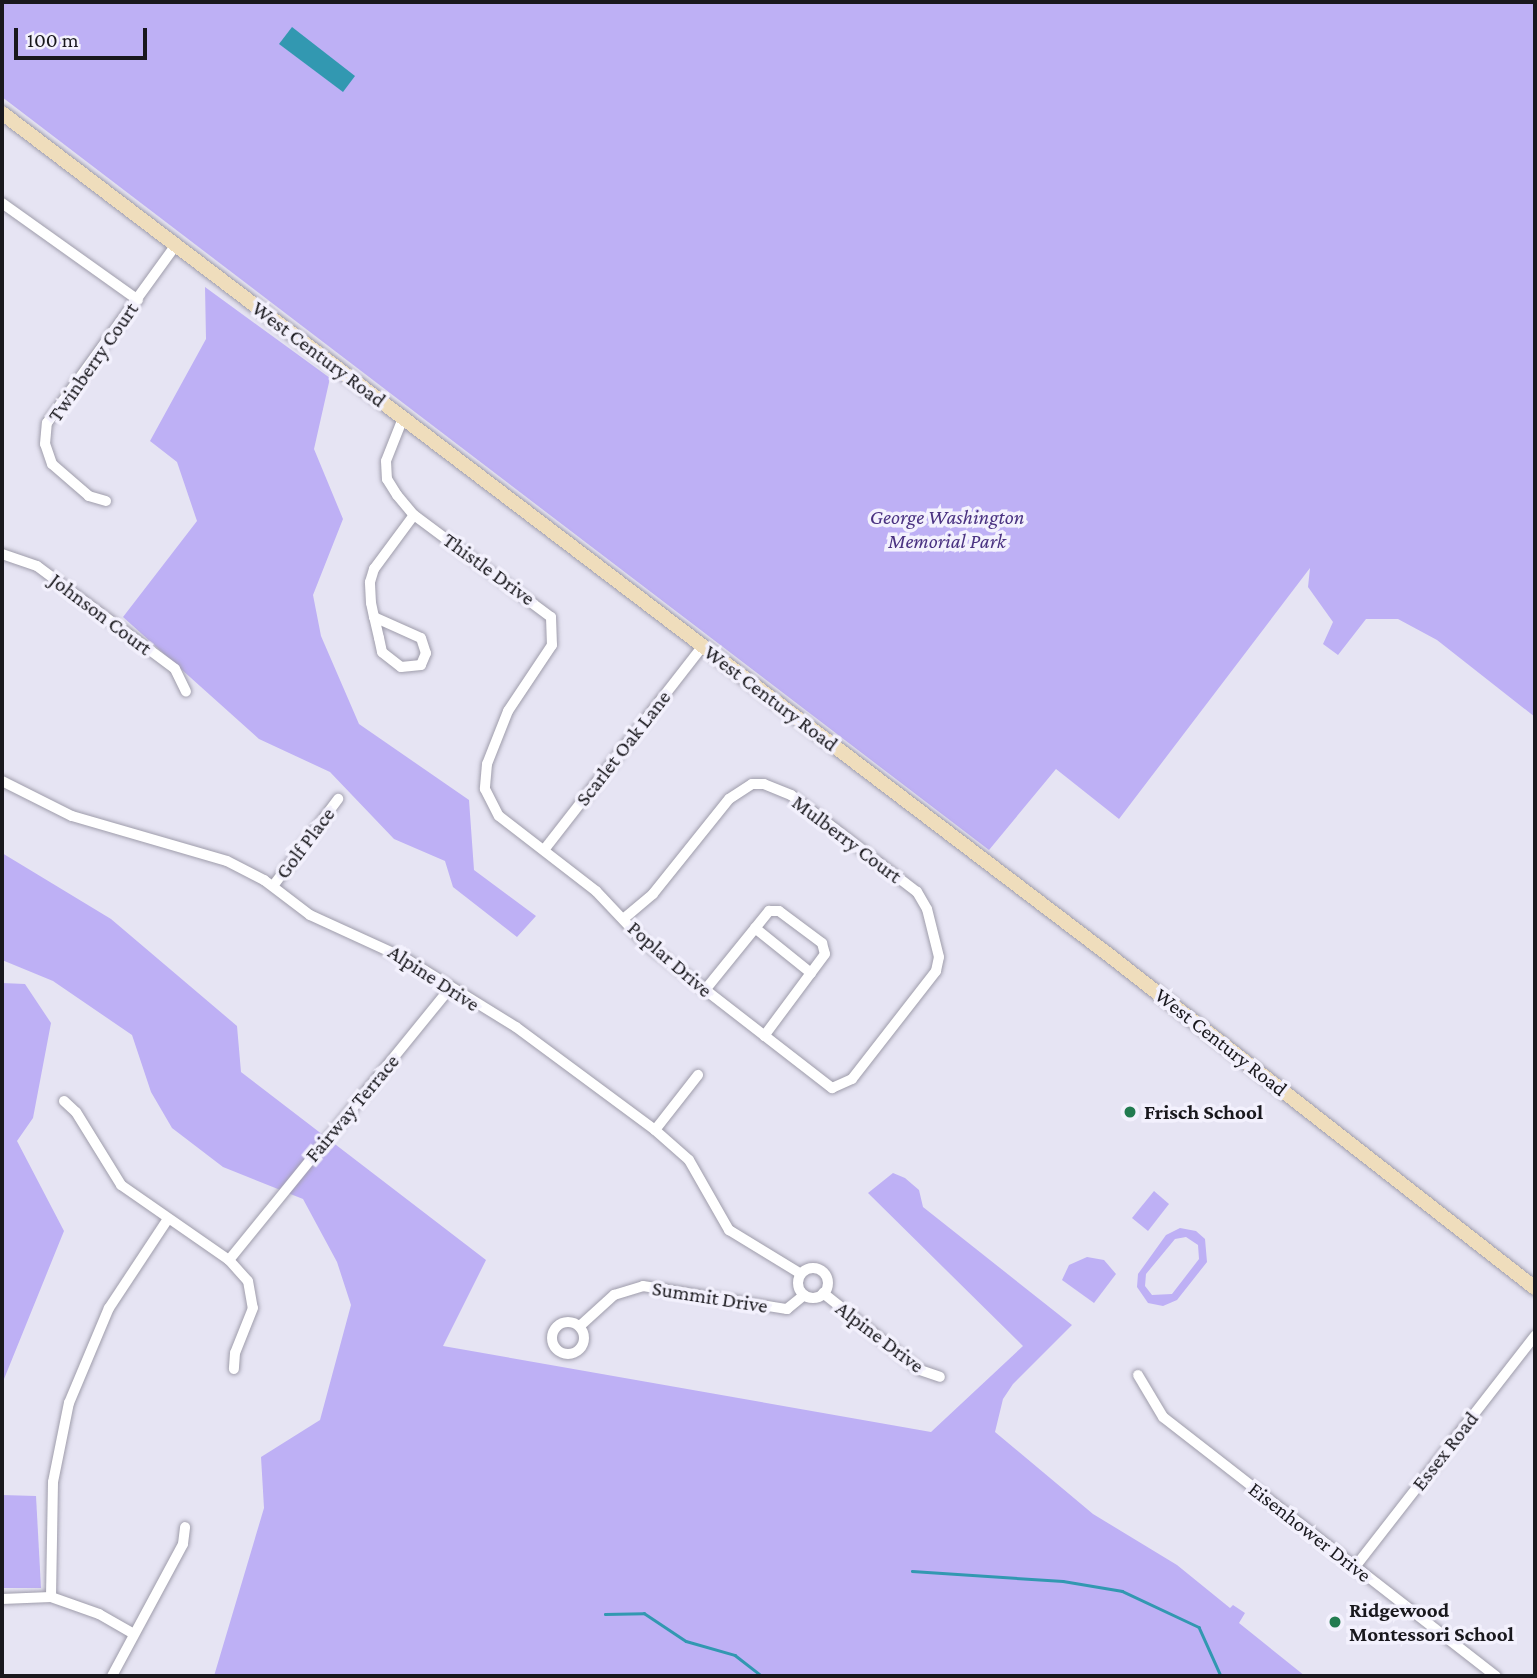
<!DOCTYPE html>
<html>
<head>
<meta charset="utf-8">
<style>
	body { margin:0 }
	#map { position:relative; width:1537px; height:1678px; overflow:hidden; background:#e6e4f3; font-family:"Crimson Pro",serif }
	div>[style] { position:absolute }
	.green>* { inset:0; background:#beb0f5 }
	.water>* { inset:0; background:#3298b1 }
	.stream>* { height:2.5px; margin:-1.25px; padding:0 1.25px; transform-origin:1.25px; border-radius:1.25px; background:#3298b1 }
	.roads { filter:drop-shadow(0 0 2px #9f9dab) drop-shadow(0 0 2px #9f9dab) }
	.minor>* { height:10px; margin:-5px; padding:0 5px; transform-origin:5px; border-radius:5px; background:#fff }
	.minor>.ring { margin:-5px; padding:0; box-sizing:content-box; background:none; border:10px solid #fff; border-radius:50% }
	.secondary>* { height:14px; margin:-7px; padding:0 7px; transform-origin:7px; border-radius:7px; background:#efddbc }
	.dots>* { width:19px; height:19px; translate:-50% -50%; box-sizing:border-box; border:4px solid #f3f1fd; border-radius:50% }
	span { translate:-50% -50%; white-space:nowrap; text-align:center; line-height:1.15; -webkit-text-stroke:7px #f3f1fd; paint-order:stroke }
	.street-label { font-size:21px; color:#19181d }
	.park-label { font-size:21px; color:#4a3281; font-style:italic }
	.poi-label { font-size:21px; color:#19181d; font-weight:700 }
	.left { translate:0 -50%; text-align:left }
	.frame { position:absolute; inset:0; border:4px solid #19181d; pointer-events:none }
	.scale { position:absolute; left:14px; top:28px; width:133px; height:32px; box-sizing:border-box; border:4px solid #19181d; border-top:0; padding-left:9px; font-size:21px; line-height:24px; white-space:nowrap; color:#19181d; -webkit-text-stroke:5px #f3f1fd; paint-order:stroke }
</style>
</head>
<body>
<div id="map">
	<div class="green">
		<div style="clip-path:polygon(2px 2px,1535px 2px,1535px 717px,1437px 640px,1398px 619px,1366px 619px,1338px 655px,1323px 644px,1333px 622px,1308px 587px,1310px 568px,1119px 819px,1056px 769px,989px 850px,2px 97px)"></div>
		<div style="clip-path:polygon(205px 287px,330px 378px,314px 449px,343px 519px,313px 595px,321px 636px,359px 724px,469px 800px,474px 870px,536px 916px,517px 937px,453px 887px,445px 861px,394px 839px,330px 772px,259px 739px,123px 617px,197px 521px,177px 462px,150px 441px,206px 339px)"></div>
		<div style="clip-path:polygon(2px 853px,111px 919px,237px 1026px,241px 1072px,486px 1260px,443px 1346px,931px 1432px,1023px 1346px,868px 1193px,893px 1173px,905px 1178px,919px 1190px,923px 1207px,1072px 1325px,1013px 1384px,1003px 1399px,995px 1432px,1093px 1514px,1177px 1565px,1230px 1608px,1233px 1605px,1245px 1613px,1239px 1623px,1305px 1676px,214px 1676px,264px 1508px,261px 1457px,320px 1420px,351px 1305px,337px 1262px,303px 1199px,223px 1167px,172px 1128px,151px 1092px,132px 1035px,53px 981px,2px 960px)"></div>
		<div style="clip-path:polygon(2px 983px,25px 984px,51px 1023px,33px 1118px,17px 1141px,64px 1231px,2px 1384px)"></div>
		<div style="clip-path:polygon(1154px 1191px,1169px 1204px,1148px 1231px,1132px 1218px)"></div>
		<div style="clip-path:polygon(evenodd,1180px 1228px,1196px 1231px,1205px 1239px,1207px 1262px,1177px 1300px,1163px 1306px,1148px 1303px,1137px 1287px,1138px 1274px,1166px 1235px,1180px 1228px,1186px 1237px,1198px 1245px,1199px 1259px,1172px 1294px,1152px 1295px,1145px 1286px,1146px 1274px,1175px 1239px,1186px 1237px)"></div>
		<div style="clip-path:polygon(1087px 1257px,1104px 1260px,1116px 1274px,1094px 1303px,1062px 1280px,1069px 1265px)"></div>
		<div style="clip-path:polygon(2px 1495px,36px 1496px,41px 1588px,2px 1588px)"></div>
	</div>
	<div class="water">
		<div style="clip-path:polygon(292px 27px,355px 76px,343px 92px,279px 44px)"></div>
	</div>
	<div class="stream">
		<div style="left:912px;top:1571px;width:151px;rotate:3.8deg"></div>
		<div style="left:1063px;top:1581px;width:60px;rotate:9.6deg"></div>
		<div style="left:1122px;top:1591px;width:85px;rotate:25.1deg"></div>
		<div style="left:1199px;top:1627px;width:54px;rotate:65.8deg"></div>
		<div style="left:605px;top:1614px;width:39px;rotate:-1deg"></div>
		<div style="left:644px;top:1613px;width:50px;rotate:33.7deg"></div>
		<div style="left:686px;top:1641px;width:51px;rotate:15.9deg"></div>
		<div style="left:735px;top:1655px;width:34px;rotate:38deg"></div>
	</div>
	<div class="roads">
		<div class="minor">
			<div style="left:2px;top:203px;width:167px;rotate:35.5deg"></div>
			<div style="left:403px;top:418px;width:46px;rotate:111.6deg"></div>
			<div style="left:386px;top:461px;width:18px;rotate:87deg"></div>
			<div style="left:387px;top:479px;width:19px;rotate:58deg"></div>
			<div style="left:397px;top:495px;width:26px;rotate:50deg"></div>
			<div style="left:414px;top:515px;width:171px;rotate:36.7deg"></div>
			<div style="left:551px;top:617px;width:28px;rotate:88deg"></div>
			<div style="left:552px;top:645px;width:79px;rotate:123.7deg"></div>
			<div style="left:508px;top:711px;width:57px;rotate:111.6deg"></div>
			<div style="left:487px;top:764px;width:25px;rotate:95deg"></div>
			<div style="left:485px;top:789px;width:30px;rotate:63deg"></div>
			<div style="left:499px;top:816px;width:123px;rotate:37.7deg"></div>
			<div style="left:596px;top:891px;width:71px;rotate:46.7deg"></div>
			<div style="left:645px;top:943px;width:237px;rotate:37.8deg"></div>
			<div style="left:832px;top:1088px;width:22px;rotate:-24deg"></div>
			<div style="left:852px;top:1079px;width:137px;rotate:-52.1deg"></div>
			<div style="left:936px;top:971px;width:14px;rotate:-78deg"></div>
			<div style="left:939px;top:957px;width:49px;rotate:-104deg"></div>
			<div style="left:927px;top:909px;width:20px;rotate:-120deg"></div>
			<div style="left:917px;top:892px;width:159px;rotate:-142.4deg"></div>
			<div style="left:791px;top:795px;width:29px;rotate:-158deg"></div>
			<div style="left:764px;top:784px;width:12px;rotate:180deg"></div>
			<div style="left:752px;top:784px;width:27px;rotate:147deg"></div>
			<div style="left:729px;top:799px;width:122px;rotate:128.7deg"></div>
			<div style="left:653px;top:894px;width:39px;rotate:140deg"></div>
			<div style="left:106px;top:501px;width:18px;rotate:-164deg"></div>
			<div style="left:89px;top:496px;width:49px;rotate:-139.1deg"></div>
			<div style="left:52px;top:464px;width:21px;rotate:-109deg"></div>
			<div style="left:45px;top:444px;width:21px;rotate:-85deg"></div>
			<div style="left:47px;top:423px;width:220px;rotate:-54.1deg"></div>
			<div style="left:2px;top:554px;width:37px;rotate:19deg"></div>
			<div style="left:37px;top:566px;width:172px;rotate:36.7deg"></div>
			<div style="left:175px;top:669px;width:25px;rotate:64deg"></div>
			<div style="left:374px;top:617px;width:51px;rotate:24.1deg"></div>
			<div style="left:421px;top:638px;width:16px;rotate:72deg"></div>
			<div style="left:426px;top:653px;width:13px;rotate:113deg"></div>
			<div style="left:421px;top:665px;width:20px;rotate:174deg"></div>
			<div style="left:401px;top:667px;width:24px;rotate:-142deg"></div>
			<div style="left:382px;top:652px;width:14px;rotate:-102deg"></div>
			<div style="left:379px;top:638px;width:22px;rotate:-103deg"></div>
			<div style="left:374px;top:617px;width:14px;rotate:-102deg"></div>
			<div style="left:371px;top:603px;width:21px;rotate:-93deg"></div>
			<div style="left:370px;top:582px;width:14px;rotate:-73deg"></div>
			<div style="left:374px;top:569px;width:67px;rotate:-53.5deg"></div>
			<div style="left:2px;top:781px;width:78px;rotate:26.6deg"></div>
			<div style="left:72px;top:816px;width:161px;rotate:16.2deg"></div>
			<div style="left:227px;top:861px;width:42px;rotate:27.2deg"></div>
			<div style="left:264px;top:880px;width:58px;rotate:37.3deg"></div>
			<div style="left:310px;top:915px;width:106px;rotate:24.6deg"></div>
			<div style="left:406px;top:959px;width:129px;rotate:31.7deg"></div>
			<div style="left:516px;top:1027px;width:173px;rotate:36.5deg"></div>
			<div style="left:655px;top:1130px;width:45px;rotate:41.4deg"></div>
			<div style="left:689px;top:1160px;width:81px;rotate:60.3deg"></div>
			<div style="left:729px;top:1230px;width:84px;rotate:31.4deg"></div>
			<div style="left:544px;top:850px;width:259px;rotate:-52.1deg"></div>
			<div style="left:273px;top:886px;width:109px;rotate:-53.2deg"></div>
			<div style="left:755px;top:928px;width:72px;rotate:38.8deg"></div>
			<div style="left:705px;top:990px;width:102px;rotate:-51deg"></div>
			<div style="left:769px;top:911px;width:10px"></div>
			<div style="left:779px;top:911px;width:54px;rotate:36.7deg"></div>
			<div style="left:822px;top:943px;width:11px;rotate:75deg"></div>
			<div style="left:825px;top:954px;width:102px;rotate:126.6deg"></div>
			<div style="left:64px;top:1101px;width:16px;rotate:43deg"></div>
			<div style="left:76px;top:1112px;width:86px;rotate:58.3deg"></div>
			<div style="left:121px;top:1185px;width:131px;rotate:34.8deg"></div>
			<div style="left:229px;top:1260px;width:28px;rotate:48deg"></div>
			<div style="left:248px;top:1281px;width:27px;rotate:80deg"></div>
			<div style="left:253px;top:1308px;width:48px;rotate:111.8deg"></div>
			<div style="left:235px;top:1353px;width:16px;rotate:94deg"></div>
			<div style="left:655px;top:1130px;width:70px;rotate:-52deg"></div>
			<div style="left:229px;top:1260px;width:349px;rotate:-50.9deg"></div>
			<div class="ring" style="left:798px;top:1268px;width:20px;height:20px"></div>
			<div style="left:823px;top:1293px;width:124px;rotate:38.4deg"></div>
			<div style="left:920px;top:1370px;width:21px;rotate:19deg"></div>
			<div class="ring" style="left:552px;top:1322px;width:22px;height:22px"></div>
			<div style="left:581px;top:1325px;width:45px;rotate:-42.3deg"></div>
			<div style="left:614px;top:1295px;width:30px;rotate:-17deg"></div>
			<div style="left:643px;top:1286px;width:146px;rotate:9.1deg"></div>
			<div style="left:787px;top:1309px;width:22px;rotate:-39deg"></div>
			<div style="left:1138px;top:1375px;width:49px;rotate:59.2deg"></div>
			<div style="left:1163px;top:1417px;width:422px;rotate:37.9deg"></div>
			<div style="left:1355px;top:1567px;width:293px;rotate:-52.1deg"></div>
			<div style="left:51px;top:1597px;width:115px;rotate:-89deg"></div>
			<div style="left:53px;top:1482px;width:81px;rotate:-78.6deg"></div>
			<div style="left:69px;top:1403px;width:103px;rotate:-67.2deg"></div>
			<div style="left:109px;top:1308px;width:107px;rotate:-56.5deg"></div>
			<div style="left:2px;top:1599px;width:49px;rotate:-2.3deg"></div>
			<div style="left:51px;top:1597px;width:51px;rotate:19.5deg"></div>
			<div style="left:99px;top:1614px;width:40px;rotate:29.7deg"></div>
			<div style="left:112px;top:1676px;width:150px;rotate:-61.7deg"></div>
			<div style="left:183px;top:1544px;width:17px;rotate:-83deg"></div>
		</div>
		<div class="secondary">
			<div style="left:2px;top:113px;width:1397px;rotate:37.26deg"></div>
			<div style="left:1114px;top:959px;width:534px;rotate:38.01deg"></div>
		</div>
	</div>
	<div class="dots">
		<div style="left:1130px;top:1112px;background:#227b50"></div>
		<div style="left:1335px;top:1622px;background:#227b50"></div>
	</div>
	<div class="street-label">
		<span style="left:319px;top:354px;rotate:37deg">West Century Road</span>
		<span style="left:93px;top:362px;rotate:-55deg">Twinberry Court</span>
		<span style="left:489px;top:569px;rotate:36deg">Thistle Drive</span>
		<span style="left:101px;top:614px;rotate:37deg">Johnson Court</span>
		<span style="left:771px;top:698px;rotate:37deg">West Century Road</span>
		<span style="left:623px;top:748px;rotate:-52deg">Scarlet Oak Lane</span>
		<span style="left:847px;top:839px;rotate:37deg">Mulberry Court</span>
		<span style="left:305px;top:843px;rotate:-53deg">Golf Place</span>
		<span style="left:670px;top:959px;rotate:41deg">Poplar Drive</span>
		<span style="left:434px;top:978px;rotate:33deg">Alpine Drive</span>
		<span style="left:1221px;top:1042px;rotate:38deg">West Century Road</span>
		<span style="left:352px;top:1108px;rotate:-50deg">Fairway Terrace</span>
		<span style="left:710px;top:1297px;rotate:9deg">Summit Drive</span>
		<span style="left:880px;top:1337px;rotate:37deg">Alpine Drive</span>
		<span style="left:1445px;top:1451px;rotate:-52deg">Essex Road</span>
		<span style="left:1310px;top:1532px;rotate:38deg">Eisenhower Drive</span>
	</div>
	<div class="park-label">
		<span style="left:947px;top:529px">George Washington<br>Memorial Park</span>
	</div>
	<div class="poi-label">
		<span class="left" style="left:1144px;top:1112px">Frisch School</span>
		<span class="left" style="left:1349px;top:1622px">Ridgewood<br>Montessori School</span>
	</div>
	<div class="frame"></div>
	<div class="scale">100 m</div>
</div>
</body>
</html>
